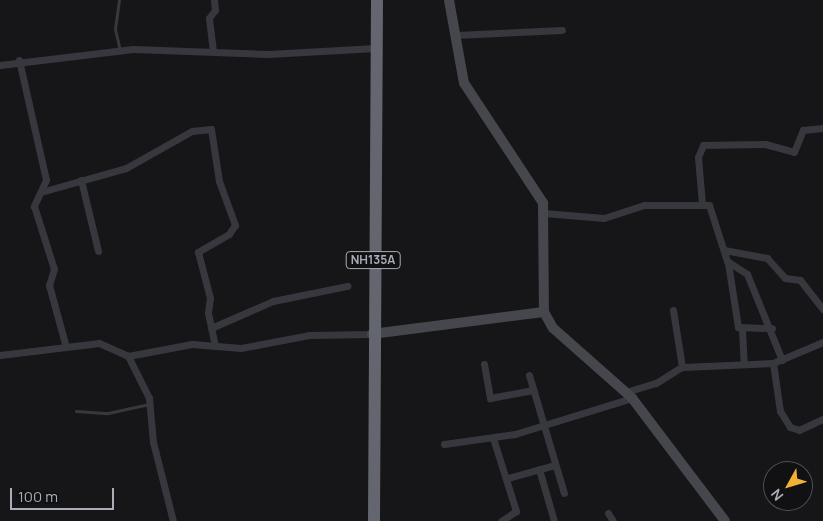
<!DOCTYPE html>
<html>
<head>
<meta charset="utf-8">
<style>
	body { margin:0 }
	#map { position:relative; width:823px; height:521px; overflow:hidden; background:#161618; font-family:Manrope,sans-serif }
	div>[style] { position:absolute }
	.lane>* { height:3px; margin:-1.5px; padding:0 1.5px; transform-origin:1.5px; border-radius:1.5px; background:#37383d }
	.street>* { height:7px; margin:-3.5px; padding:0 3.5px; transform-origin:3.5px; border-radius:3.5px; background:#37383d }
	.secondary>* { height:10px; margin:-5px; padding:0 5px; transform-origin:5px; border-radius:5px; background:#45474d }
	.highway>* { height:12px; margin:-6px; padding:0 6px; transform-origin:6px; border-radius:6px; background:#63666e }
	span { translate:-50% -50%; white-space:nowrap; text-align:center; line-height:1.15; -webkit-text-stroke:4px #111113; paint-order:stroke }
	.shield-label span { padding:1px 4px; background:#111113; border:1px solid; border-radius:4px; -webkit-text-stroke-width:0 }
	.shield-label { font-size:12px; color:#a8adb8; font-weight:700 }
	.north { position:absolute; left:763px; top:461px; width:50px; height:50px; box-sizing:border-box; background:#111113; border:1px solid #4d4f55; border-radius:50%; rotate:231deg; font-size:14px; font-weight:700; line-height:20px; text-align:center; color:#a8adb8 }
	.north::after { content:''; display:block; margin:auto; width:18px; height:22px; background:#f2b134; clip-path:polygon(50% 0,100% 100%,50% 72%,0 100%) }
	.scale { position:absolute; left:10px; top:488px; width:104px; height:22px; box-sizing:border-box; border:2px solid #a8adb8; border-top:0; padding-left:6px; font-size:15px; line-height:18px; white-space:nowrap; color:#a8adb8; -webkit-text-stroke:4px #111113; paint-order:stroke }
</style>
</head>
<body>
<div id="map">
	<div class="lane">
		<div style="left:119px;top:0;width:29px;rotate:98deg"></div>
		<div style="left:115px;top:29px;width:22px;rotate:77deg"></div>
		<div style="left:76px;top:411px;width:32px;rotate:4deg"></div>
		<div style="left:108px;top:413px;width:42px;rotate:-12.4deg"></div>
	</div>
	<div class="street">
		<div style="left:455px;top:35px;width:107px;rotate:-2.7deg"></div>
		<div style="left:213px;top:51px;width:33px;rotate:-97deg"></div>
		<div style="left:209px;top:18px;width:10px;rotate:-53deg"></div>
		<div style="left:215px;top:10px;width:10px;rotate:-96deg"></div>
		<div style="left:19px;top:60px;width:123px;rotate:77.3deg"></div>
		<div style="left:46px;top:180px;width:29px;rotate:115deg"></div>
		<div style="left:34px;top:206px;width:66px;rotate:72.4deg"></div>
		<div style="left:54px;top:269px;width:17px;rotate:107deg"></div>
		<div style="left:49px;top:285px;width:64px;rotate:74.7deg"></div>
		<div style="left:0;top:65px;width:134px;rotate:-6.9deg"></div>
		<div style="left:133px;top:49px;width:135px;rotate:2.1deg"></div>
		<div style="left:268px;top:54px;width:108px;rotate:-3.2deg"></div>
		<div style="left:81px;top:180px;width:73px;rotate:76.5deg"></div>
		<div style="left:41px;top:192px;width:88px;rotate:-15.8deg"></div>
		<div style="left:126px;top:168px;width:76px;rotate:-29.3deg"></div>
		<div style="left:192px;top:131px;width:19px;rotate:-6deg"></div>
		<div style="left:211px;top:129px;width:53px;rotate:81.3deg"></div>
		<div style="left:219px;top:181px;width:47px;rotate:70deg"></div>
		<div style="left:235px;top:225px;width:11px;rotate:124deg"></div>
		<div style="left:229px;top:234px;width:36px;rotate:150deg"></div>
		<div style="left:198px;top:252px;width:48px;rotate:75.4deg"></div>
		<div style="left:210px;top:298px;width:15px;rotate:98deg"></div>
		<div style="left:208px;top:313px;width:33px;rotate:78deg"></div>
		<div style="left:702px;top:204px;width:47px;rotate:-94.9deg"></div>
		<div style="left:698px;top:157px;width:13px;rotate:-67deg"></div>
		<div style="left:703px;top:145px;width:62px;rotate:-0.9deg"></div>
		<div style="left:765px;top:144px;width:30px;rotate:15deg"></div>
		<div style="left:794px;top:152px;width:24px;rotate:-68deg"></div>
		<div style="left:803px;top:130px;width:20px;rotate:-6deg"></div>
		<div style="left:544px;top:213px;width:60px;rotate:4.8deg"></div>
		<div style="left:604px;top:218px;width:42px;rotate:-18deg"></div>
		<div style="left:644px;top:205px;width:65px"></div>
		<div style="left:709px;top:205px;width:59px;rotate:72.2deg"></div>
		<div style="left:727px;top:261px;width:24px;rotate:33deg"></div>
		<div style="left:747px;top:274px;width:93px;rotate:67.9deg"></div>
		<div style="left:724px;top:250px;width:44px;rotate:10.5deg"></div>
		<div style="left:767px;top:258px;width:27px;rotate:48deg"></div>
		<div style="left:785px;top:278px;width:15px;rotate:8deg"></div>
		<div style="left:800px;top:280px;width:37px;rotate:52deg"></div>
		<div style="left:728px;top:263px;width:65px;rotate:81.1deg"></div>
		<div style="left:738px;top:327px;width:34px;rotate:2deg"></div>
		<div style="left:673px;top:310px;width:58px;rotate:81deg"></div>
		<div style="left:211px;top:328px;width:68px;rotate:-23.5deg"></div>
		<div style="left:273px;top:301px;width:76px;rotate:-11.5deg"></div>
		<div style="left:742px;top:330px;width:34px;rotate:87deg"></div>
		<div style="left:0;top:355px;width:100px;rotate:-6.9deg"></div>
		<div style="left:99px;top:343px;width:32px;rotate:24deg"></div>
		<div style="left:128px;top:356px;width:65px;rotate:-10.6deg"></div>
		<div style="left:192px;top:344px;width:49px;rotate:4.7deg"></div>
		<div style="left:241px;top:348px;width:69px;rotate:-10.8deg"></div>
		<div style="left:309px;top:335px;width:63px;rotate:-0.9deg"></div>
		<div style="left:128px;top:356px;width:47px;rotate:63.4deg"></div>
		<div style="left:149px;top:398px;width:44px;rotate:84.8deg"></div>
		<div style="left:153px;top:442px;width:81px;rotate:75.8deg"></div>
		<div style="left:773px;top:363px;width:49px;rotate:81.7deg"></div>
		<div style="left:780px;top:411px;width:19px;rotate:58deg"></div>
		<div style="left:790px;top:427px;width:9px;rotate:18deg"></div>
		<div style="left:799px;top:430px;width:26px;rotate:-25deg"></div>
		<div style="left:484px;top:364px;width:35px;rotate:80deg"></div>
		<div style="left:490px;top:398px;width:44px;rotate:-10.5deg"></div>
		<div style="left:529px;top:375px;width:123px;rotate:73.5deg"></div>
		<div style="left:626px;top:392px;width:31px;rotate:-17deg"></div>
		<div style="left:656px;top:383px;width:31px;rotate:-32deg"></div>
		<div style="left:682px;top:367px;width:91px;rotate:-2.5deg"></div>
		<div style="left:773px;top:363px;width:54px;rotate:-22.8deg"></div>
		<div style="left:493px;top:438px;width:77px;rotate:72.5deg"></div>
		<div style="left:516px;top:511px;width:18px;rotate:146deg"></div>
		<div style="left:444px;top:444px;width:72px;rotate:-8deg"></div>
		<div style="left:515px;top:434px;width:122px;rotate:-17.1deg"></div>
		<div style="left:539px;top:469px;width:54px;rotate:73.9deg"></div>
		<div style="left:508px;top:478px;width:49px;rotate:-15.5deg"></div>
		<div style="left:608px;top:513px;width:9px;rotate:58deg"></div>
	</div>
	<div class="secondary">
		<div style="left:449px;top:0;width:84px;rotate:79.8deg"></div>
		<div style="left:464px;top:83px;width:144px;rotate:56.6deg"></div>
		<div style="left:543px;top:203px;width:109px;rotate:89.5deg"></div>
		<div style="left:544px;top:312px;width:18px;rotate:61deg"></div>
		<div style="left:553px;top:328px;width:106px;rotate:41.5deg"></div>
		<div style="left:632px;top:398px;width:154px;rotate:52.9deg"></div>
		<div style="left:372px;top:334px;width:173px;rotate:-7.3deg"></div>
	</div>
	<div class="highway">
		<div style="left:374px;top:521px;width:521px;rotate:-89.67deg"></div>
	</div>
	<div class="shield-label">
		<span style="left:373px;top:260px">NH135A</span>
	</div>
	<div class="north">N</div>
	<div class="scale">100 m</div>
</div>
</body>
</html>
